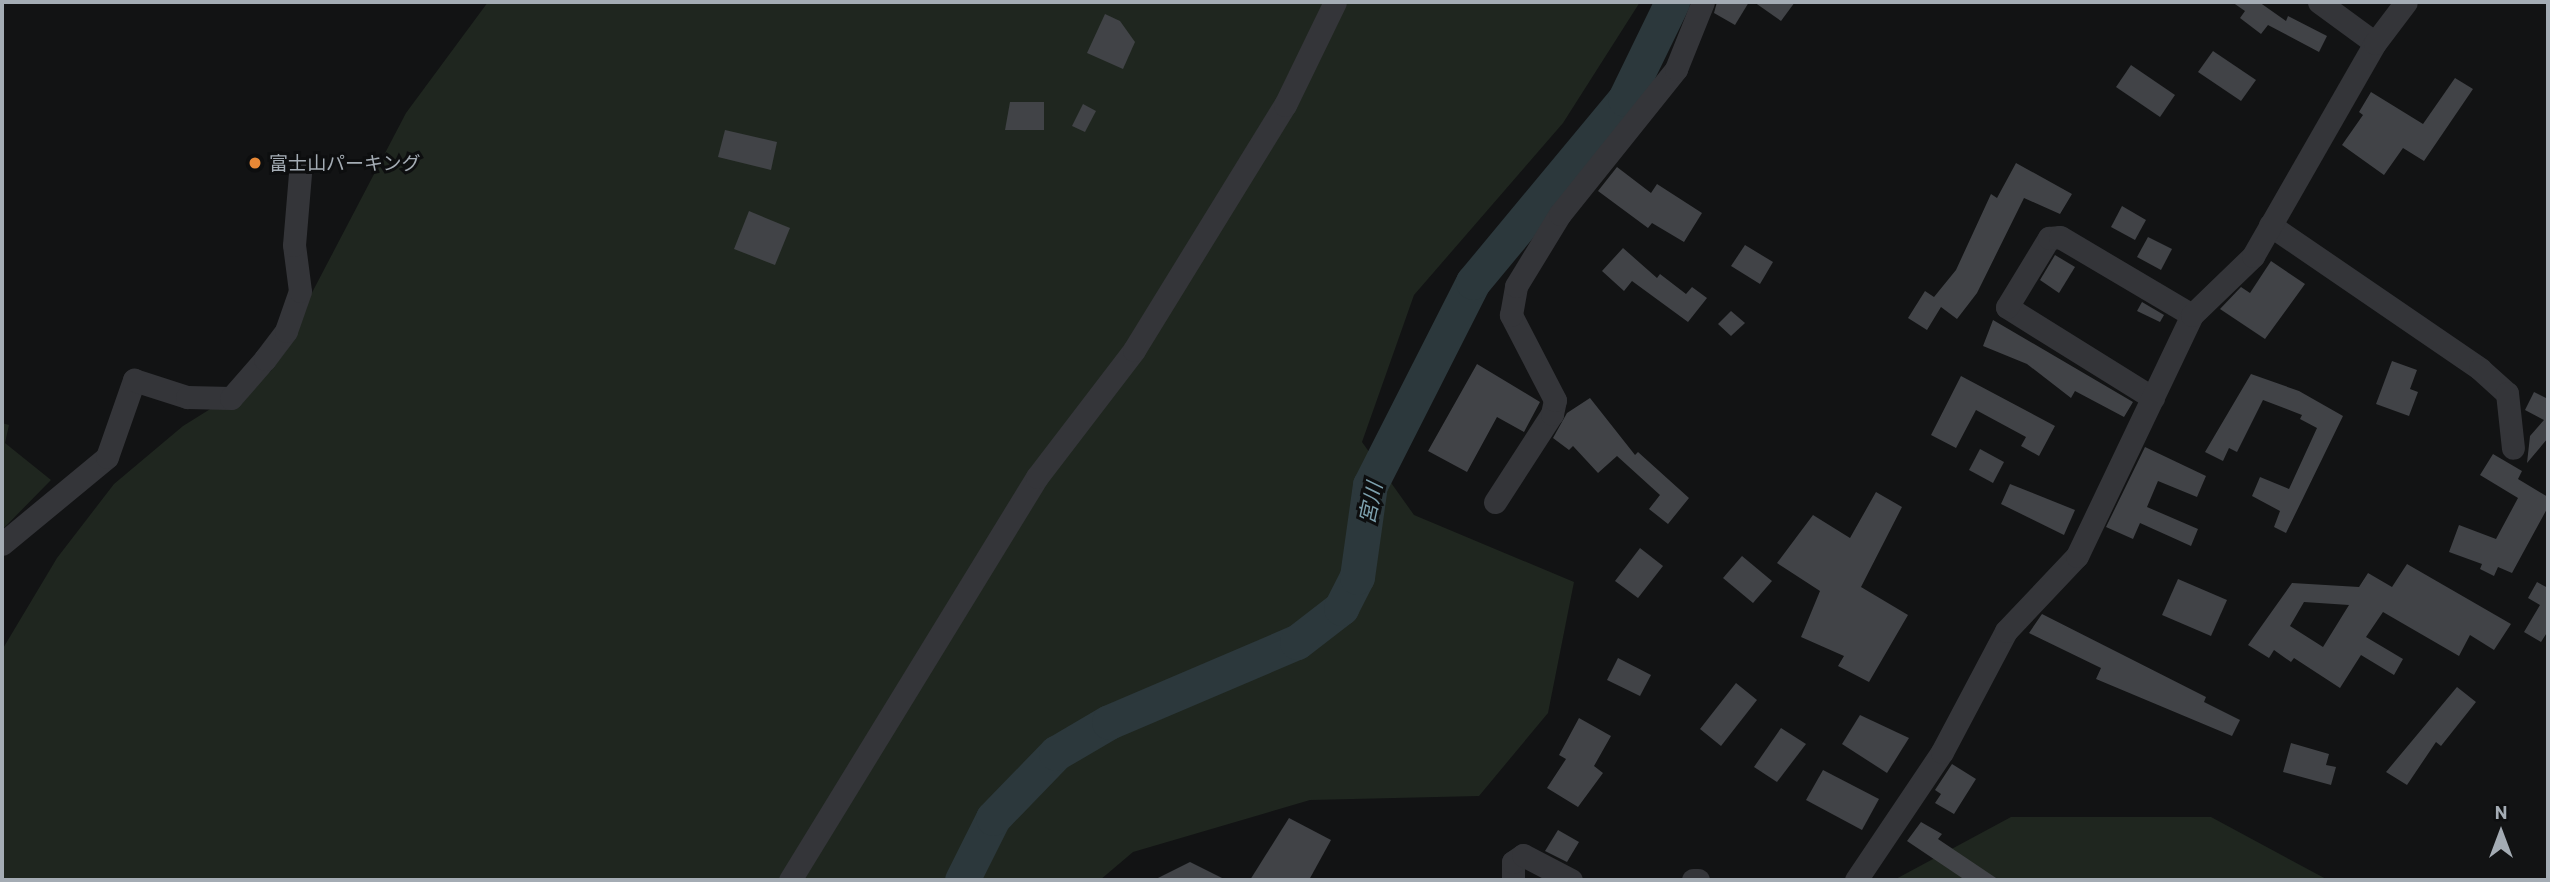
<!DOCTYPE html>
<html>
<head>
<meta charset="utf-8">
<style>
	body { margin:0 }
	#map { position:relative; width:2550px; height:882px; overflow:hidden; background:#121314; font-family:Barlow,"Noto Sans JP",sans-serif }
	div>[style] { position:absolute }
	.green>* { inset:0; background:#1f261f }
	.river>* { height:35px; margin:-17.5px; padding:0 17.5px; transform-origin:17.5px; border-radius:17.5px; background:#2c383c }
	.building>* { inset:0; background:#414347 }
	.minor>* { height:23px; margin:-11.5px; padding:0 11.5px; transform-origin:11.5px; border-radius:11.5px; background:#343539 }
	.dots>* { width:19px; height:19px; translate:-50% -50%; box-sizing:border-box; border:4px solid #0d0e0f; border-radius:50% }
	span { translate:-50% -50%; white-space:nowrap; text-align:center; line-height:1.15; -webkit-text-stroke:6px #0d0e0f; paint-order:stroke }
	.poi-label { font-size:19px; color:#a4acb4 }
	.left { translate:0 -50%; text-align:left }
	.water-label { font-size:21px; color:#7da1ae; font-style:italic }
	.frame { position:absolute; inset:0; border:4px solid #a4acb4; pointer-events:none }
	.north { position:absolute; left:2466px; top:798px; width:70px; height:70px; -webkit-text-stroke:5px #0d0e0f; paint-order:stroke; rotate:0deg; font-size:19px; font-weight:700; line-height:28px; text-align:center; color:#a4acb4 }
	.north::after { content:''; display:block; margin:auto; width:24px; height:32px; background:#a4acb4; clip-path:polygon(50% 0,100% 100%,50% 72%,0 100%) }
</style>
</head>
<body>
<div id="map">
	<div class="green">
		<div style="clip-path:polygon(488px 2px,1640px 2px,1563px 123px,1414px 295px,1362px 442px,1414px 515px,1574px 582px,1548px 713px,1479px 796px,1310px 800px,1133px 852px,1100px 880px,2px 880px,2px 650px,57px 558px,114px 484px,183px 426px,271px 371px,406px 113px)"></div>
		<div style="clip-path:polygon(2px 423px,9px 425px,5px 443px,51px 480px,2px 530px)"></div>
		<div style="clip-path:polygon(2011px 817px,2211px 817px,2328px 880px,1894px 880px)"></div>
	</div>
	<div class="river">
		<div style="left:962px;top:880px;width:69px;rotate:-63.4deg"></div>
		<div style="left:993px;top:818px;width:91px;rotate:-45.9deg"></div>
		<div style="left:1056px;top:753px;width:61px;rotate:-30.3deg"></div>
		<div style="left:1109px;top:722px;width:204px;rotate:-23.1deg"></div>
		<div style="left:1297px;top:642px;width:56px;rotate:-37.7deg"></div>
		<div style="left:1341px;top:608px;width:35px;rotate:-63deg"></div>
		<div style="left:1357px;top:577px;width:93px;rotate:-82deg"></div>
		<div style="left:1370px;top:485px;width:228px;rotate:-63.1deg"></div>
		<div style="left:1473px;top:282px;width:238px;rotate:-50.3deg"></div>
		<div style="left:1625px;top:99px;width:108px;rotate:-64.1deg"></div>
	</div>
	<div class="building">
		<div style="clip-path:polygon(1717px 2px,1749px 2px,1735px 25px,1714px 13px)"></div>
		<div style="clip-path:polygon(1754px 2px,1795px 2px,1781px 21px)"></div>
		<div style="clip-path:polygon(2232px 2px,2259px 2px,2286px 21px,2288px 16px,2327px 36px,2319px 52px,2268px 25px,2261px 34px,2240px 18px,2245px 11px)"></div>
		<div style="clip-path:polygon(1105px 14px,1120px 21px,1135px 42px,1123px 69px,1087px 53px)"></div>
		<div style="clip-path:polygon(2213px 51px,2256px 80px,2241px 101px,2198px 72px)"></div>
		<div style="clip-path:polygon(2131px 65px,2175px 95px,2160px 117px,2116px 87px)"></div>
		<div style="clip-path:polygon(2455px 78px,2473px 89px,2424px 161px,2403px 148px,2384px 175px,2342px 145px,2363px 115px,2359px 112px,2371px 92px,2423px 124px)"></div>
		<div style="clip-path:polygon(1010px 102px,1044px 102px,1044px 130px,1005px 130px)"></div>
		<div style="clip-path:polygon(1083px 104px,1096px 111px,1085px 132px,1072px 126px)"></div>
		<div style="clip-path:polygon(725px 130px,777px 142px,771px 170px,718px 157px)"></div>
		<div style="clip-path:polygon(2016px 163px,2072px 194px,2060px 214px,2024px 198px,1977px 293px,1957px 319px,1941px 307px,1927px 330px,1908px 318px,1925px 291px,1934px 297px,1956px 270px,1991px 194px,1997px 198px)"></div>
		<div style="clip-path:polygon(1617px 167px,1651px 193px,1657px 184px,1702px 213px,1684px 242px,1652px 223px,1648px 228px,1598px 191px)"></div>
		<div style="clip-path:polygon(2122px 206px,2146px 220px,2135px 240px,2111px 227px)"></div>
		<div style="clip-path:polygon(749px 211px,790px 228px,775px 265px,734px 249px)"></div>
		<div style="clip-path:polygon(2148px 237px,2172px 249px,2161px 270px,2137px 257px)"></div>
		<div style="clip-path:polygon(1745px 245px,1773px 262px,1760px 284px,1731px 266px)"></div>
		<div style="clip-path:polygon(1623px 248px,1657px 278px,1660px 274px,1686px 294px,1692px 287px,1707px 298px,1688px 322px,1632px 281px,1624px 291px,1602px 271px)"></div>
		<div style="clip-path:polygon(2055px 255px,2075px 267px,2059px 293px,2040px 280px)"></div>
		<div style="clip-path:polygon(2271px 261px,2305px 284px,2265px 339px,2220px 309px,2241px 287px,2250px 293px)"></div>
		<div style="clip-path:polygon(2142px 302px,2164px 315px,2160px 322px,2137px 311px)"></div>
		<div style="clip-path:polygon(1731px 311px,1745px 323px,1731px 336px,1718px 324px)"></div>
		<div style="clip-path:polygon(1993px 320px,2133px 402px,2124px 417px,2075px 391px,2071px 398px,2027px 364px,1983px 346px)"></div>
		<div style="clip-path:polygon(2392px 361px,2417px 370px,2410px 389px,2418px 392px,2409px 416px,2376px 404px)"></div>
		<div style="clip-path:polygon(1477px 364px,1540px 402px,1524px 432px,1497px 417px,1467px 472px,1428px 451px)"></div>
		<div style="clip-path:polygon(2251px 374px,2299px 391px,2343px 416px,2286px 533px,2274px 527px,2280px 511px,2252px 496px,2260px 477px,2289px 489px,2317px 428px,2300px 419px,2302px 415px,2263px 400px,2237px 452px,2229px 448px,2223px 461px,2205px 452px)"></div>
		<div style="clip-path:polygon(1961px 376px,2055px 426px,2039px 456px,2021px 446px,2026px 437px,1976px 410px,1956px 448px,1931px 435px)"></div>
		<div style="clip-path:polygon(2534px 392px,2548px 399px,2548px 438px,2527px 463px,2530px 436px,2544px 420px,2525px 410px)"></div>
		<div style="clip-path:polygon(1590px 398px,1635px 455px,1638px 452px,1689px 498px,1668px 524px,1649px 509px,1660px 495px,1617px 456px,1598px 473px,1573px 446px,1569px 450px,1553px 438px,1567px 413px)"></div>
		<div style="clip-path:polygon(2145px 447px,2206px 476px,2197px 497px,2158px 481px,2147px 507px,2198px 529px,2191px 546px,2140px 523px,2133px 539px,2106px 527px)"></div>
		<div style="clip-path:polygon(1980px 449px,2004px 462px,1993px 483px,1969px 470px)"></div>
		<div style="clip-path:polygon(2493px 454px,2522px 471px,2518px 479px,2548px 497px,2548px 507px,2512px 573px,2498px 567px,2494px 576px,2480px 569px,2482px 564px,2449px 552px,2459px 525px,2496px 539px,2518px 498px,2480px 475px)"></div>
		<div style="clip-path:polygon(2010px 484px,2075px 510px,2064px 535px,2001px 504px)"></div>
		<div style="clip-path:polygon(1876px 492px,1902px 507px,1861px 587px,1908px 615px,1869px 682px,1838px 666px,1844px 656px,1801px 637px,1820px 591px,1777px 563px,1813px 515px,1850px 538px)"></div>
		<div style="clip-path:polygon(1640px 548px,1663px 566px,1638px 598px,1615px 581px)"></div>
		<div style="clip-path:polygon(1742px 556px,1772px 581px,1753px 603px,1723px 578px)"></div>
		<div style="clip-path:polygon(evenodd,2407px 564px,2511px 624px,2494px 650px,2470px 635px,2459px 656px,2383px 612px,2366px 637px,2403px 659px,2394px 675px,2361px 655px,2340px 688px,2294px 658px,2291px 662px,2274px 650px,2269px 658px,2248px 645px,2292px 583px,2359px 587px,2368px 573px,2392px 587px,2407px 564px,2304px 602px,2349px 605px,2323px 647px,2290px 626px,2304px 602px)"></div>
		<div style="clip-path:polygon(2178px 579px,2227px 600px,2211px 636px,2162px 615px)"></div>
		<div style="clip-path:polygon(2537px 582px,2548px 588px,2548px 631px,2541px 642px,2524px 632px,2540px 605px,2528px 598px)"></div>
		<div style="clip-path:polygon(2042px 614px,2206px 697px,2204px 702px,2240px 720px,2232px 736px,2096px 679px,2101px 668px,2029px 633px)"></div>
		<div style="clip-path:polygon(1618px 658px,1651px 675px,1640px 696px,1607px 680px)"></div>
		<div style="clip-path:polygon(1736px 683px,1757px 700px,1721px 746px,1700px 729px)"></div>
		<div style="clip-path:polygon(2457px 687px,2476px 702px,2441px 746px,2436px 742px,2407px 785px,2386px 772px)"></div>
		<div style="clip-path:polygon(1860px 715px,1909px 738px,1887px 773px,1842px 744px)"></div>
		<div style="clip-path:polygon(1579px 718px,1611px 736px,1594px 766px,1603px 773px,1578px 807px,1547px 788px,1566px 759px,1559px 755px)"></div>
		<div style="clip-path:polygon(1781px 728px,1806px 744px,1777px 782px,1754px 767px)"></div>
		<div style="clip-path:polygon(2291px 743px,2329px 754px,2326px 765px,2336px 767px,2331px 785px,2283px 772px)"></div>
		<div style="clip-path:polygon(1952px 764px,1976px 779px,1954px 814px,1935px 803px,1941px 794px,1935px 790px)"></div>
		<div style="clip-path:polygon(1823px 770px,1879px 799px,1862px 830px,1806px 800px)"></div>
		<div style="clip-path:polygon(1289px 818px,1331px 840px,1309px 880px,1250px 880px)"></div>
		<div style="clip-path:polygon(1921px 822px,1942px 834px,1938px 839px,1999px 880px,1965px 880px,1907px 841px)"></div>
		<div style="clip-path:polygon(1558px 830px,1579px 842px,1567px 862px,1545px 851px)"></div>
		<div style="clip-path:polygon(1190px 862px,1226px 880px,1154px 880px)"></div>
	</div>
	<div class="minor">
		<div style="left:2319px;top:2px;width:69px;rotate:36.2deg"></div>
		<div style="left:2270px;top:225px;width:255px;rotate:34.4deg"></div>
		<div style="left:2480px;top:369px;width:36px;rotate:42deg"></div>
		<div style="left:2507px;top:393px;width:55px;rotate:83.8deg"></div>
		<div style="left:2153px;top:398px;width:172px;rotate:-148.1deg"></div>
		<div style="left:2007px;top:307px;width:81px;rotate:-58.7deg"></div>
		<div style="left:2049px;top:238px;width:11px;rotate:-5deg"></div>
		<div style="left:2060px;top:237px;width:153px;rotate:30.6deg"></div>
		<div style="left:1495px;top:502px;width:105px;rotate:-57.1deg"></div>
		<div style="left:1552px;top:414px;width:14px;rotate:-78deg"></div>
		<div style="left:1555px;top:400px;width:96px;rotate:-117.4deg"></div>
		<div style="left:1511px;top:315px;width:29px;rotate:-80deg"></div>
		<div style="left:1516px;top:286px;width:84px;rotate:-58.6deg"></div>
		<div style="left:1560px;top:214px;width:186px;rotate:-51.3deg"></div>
		<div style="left:1676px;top:69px;width:72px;rotate:-68.1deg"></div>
		<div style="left:2px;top:544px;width:136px;rotate:-39.6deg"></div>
		<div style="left:107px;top:457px;width:82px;rotate:-70.7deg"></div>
		<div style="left:134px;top:380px;width:56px;rotate:17.8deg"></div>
		<div style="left:187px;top:397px;width:44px;rotate:1.3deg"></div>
		<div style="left:231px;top:398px;width:52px;rotate:-48.9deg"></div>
		<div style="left:265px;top:359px;width:35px;rotate:-53deg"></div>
		<div style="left:286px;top:331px;width:42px;rotate:-70.7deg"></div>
		<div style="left:300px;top:291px;width:46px;rotate:-97.4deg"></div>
		<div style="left:294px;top:245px;width:72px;rotate:-85.2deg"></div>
		<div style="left:790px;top:880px;width:473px;rotate:-58.5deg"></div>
		<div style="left:1037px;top:477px;width:160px;rotate:-52.6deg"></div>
		<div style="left:1134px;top:350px;width:288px;rotate:-58.4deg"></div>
		<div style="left:1285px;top:105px;width:114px;rotate:-64.1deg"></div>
		<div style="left:1513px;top:880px;width:18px;rotate:-90deg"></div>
		<div style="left:1513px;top:862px;width:12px;rotate:-35deg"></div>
		<div style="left:1523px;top:855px;width:54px;rotate:27.5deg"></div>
		<div style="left:1693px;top:880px;width:5px"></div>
		<div style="left:1856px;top:880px;width:154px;rotate:-56.1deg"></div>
		<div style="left:1942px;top:752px;width:137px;rotate:-62.1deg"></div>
		<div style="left:2006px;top:631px;width:103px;rotate:-46.6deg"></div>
		<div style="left:2077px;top:556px;width:267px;rotate:-64.5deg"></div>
		<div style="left:2192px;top:315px;width:85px;rotate:-44deg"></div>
		<div style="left:2253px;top:256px;width:245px;rotate:-60.2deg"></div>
		<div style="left:2375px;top:43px;width:51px;rotate:-52.9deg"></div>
	</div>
	<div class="dots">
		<div style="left:255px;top:163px;background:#e88836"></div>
	</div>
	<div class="poi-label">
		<span class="left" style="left:269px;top:163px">富士山パーキング</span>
	</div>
	<div class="water-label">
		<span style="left:1370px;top:503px;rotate:-78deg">宮川</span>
	</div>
	<div class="frame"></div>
	<div class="north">N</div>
</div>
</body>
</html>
